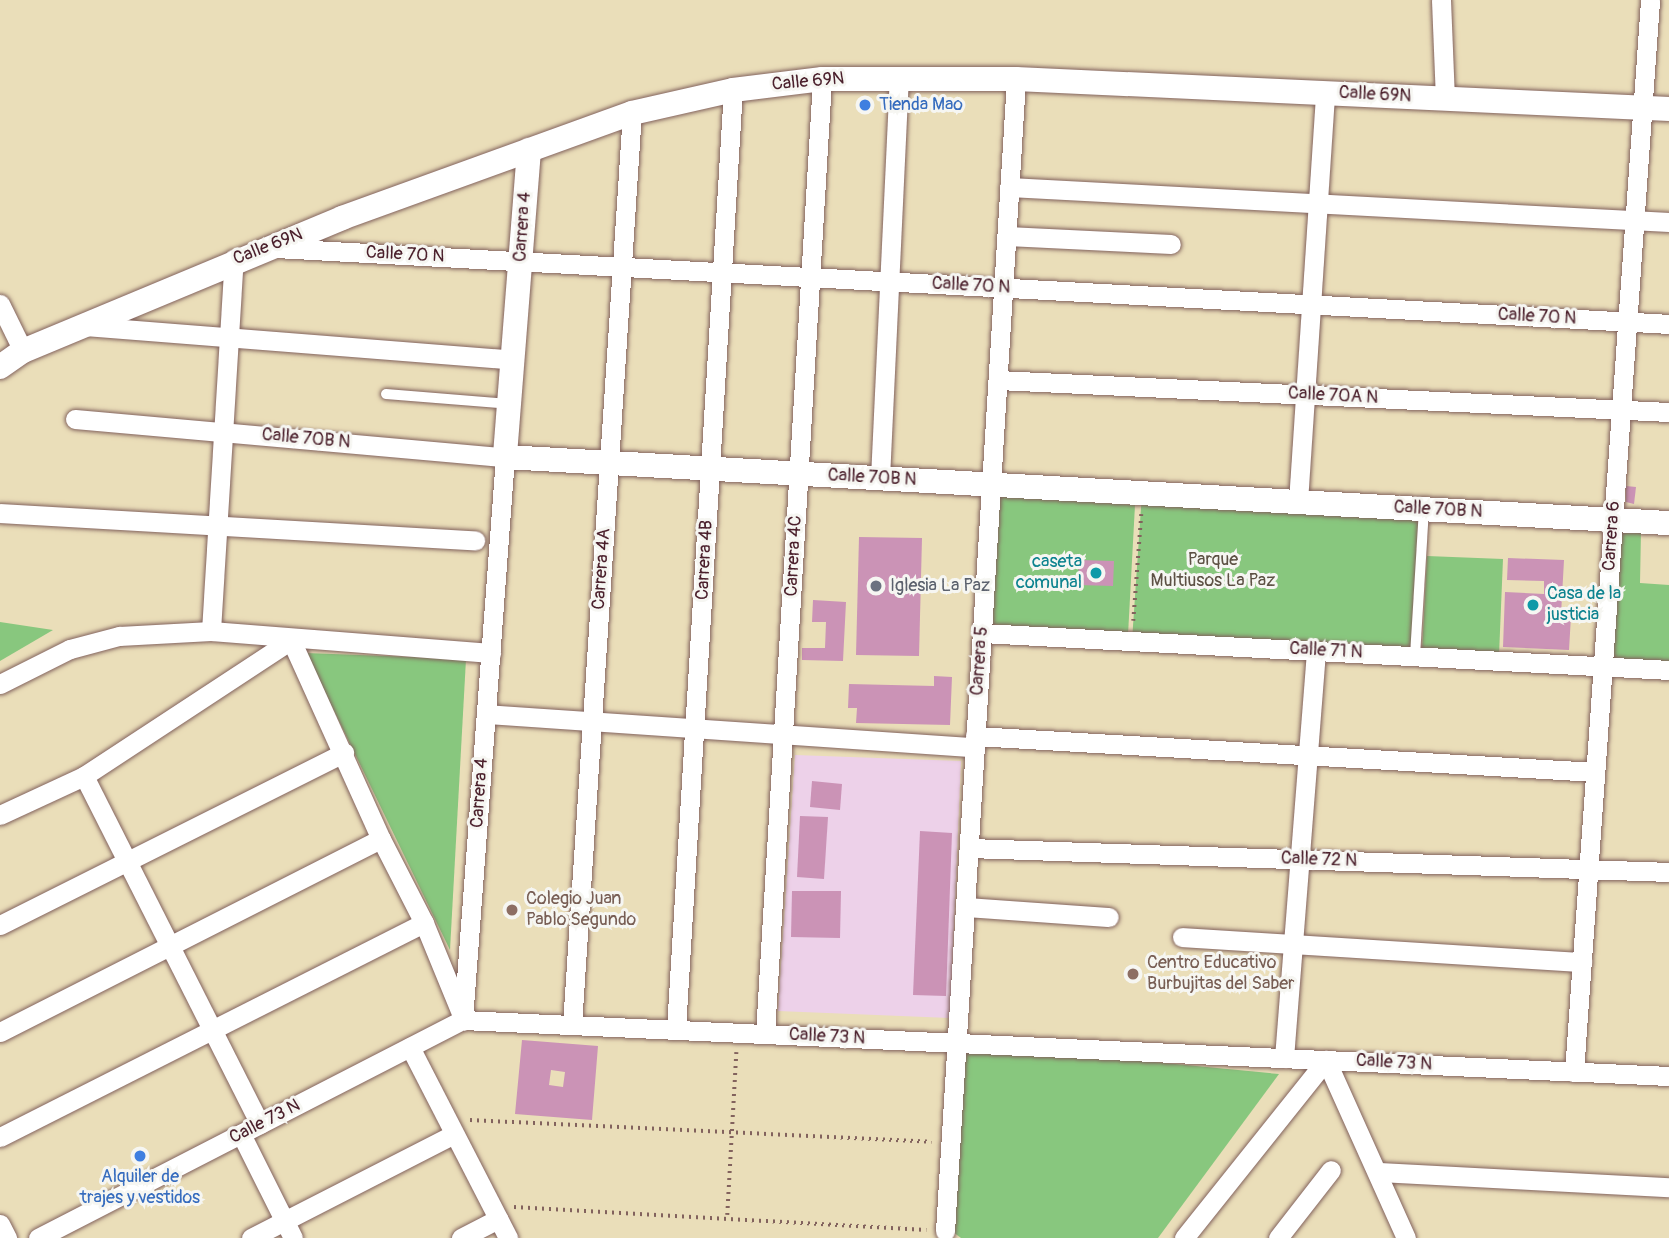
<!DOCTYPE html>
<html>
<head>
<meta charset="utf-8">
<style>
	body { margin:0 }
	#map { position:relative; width:1669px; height:1238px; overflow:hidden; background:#eadeb9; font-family:Pangolin,sans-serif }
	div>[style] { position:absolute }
	.built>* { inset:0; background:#edd1e9 }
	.green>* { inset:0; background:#88c77e }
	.building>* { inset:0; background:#cb93b6 }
	.path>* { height:3.5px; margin-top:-1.75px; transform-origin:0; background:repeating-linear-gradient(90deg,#82625d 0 2px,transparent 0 7px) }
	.roads { filter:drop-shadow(0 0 2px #82625d) drop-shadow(0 0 2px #82625d) }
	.service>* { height:10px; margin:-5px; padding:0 5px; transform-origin:5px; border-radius:5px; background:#fff }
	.minor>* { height:19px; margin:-9.5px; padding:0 9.5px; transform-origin:9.5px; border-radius:9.5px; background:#fff }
	.tertiary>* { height:24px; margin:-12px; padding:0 12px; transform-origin:12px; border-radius:12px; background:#fff }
	.dots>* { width:19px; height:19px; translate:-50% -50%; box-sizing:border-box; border:4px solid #f6f6f2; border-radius:50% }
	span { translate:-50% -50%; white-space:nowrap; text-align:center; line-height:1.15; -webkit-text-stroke:6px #f6f6f2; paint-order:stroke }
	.street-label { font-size:18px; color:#4a1f2b }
	.shop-label { font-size:18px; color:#366cbe }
	.left { translate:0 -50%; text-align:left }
	.park-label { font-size:18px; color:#5d5144 }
	.culture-label { font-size:18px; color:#0d838f }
	.right { translate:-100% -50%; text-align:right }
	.worship-label { font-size:18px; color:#5b616d }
	.education-label { font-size:18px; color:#785e54 }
</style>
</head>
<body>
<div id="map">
	<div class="built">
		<div style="clip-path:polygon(795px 755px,961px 761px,950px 1018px,778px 1011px)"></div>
	</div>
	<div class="green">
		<div style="clip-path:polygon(1142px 493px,1424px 509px,1415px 656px,1132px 641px)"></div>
		<div style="clip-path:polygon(997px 496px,1135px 505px,1128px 635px,988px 624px)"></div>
		<div style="clip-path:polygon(1613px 530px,1641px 531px,1640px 583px,1669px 585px,1669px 668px,1610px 667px)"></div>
		<div style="clip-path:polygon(1427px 556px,1503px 559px,1499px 655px,1422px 651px)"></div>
		<div style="clip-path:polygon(0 622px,53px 630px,0 661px)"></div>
		<div style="clip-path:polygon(306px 653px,466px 659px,450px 950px)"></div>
		<div style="clip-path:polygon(957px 1043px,1279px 1074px,1158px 1238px,961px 1238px,945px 1226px)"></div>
	</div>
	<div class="building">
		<div style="clip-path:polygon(1626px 486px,1636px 487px,1634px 504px,1626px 502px)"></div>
		<div style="clip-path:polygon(859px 537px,922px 538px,919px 656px,856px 655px)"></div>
		<div style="clip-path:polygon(1508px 558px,1564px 560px,1561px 615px,1571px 616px,1569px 650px,1503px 647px,1505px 592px,1544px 594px,1544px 581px,1507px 580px)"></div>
		<div style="clip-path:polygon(1079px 560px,1114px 561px,1113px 586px,1078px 585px)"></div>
		<div style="clip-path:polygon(813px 600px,846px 602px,843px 661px,802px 660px,802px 648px,825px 648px,826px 622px,812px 622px)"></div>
		<div style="clip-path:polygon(934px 676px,952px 677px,950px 725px,856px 723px,857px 708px,848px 708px,849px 684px,934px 686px)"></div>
		<div style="clip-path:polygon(812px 781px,842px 784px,840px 810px,810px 807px)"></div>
		<div style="clip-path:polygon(800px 816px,828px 817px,824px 879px,797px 877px)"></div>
		<div style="clip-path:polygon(920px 831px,952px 833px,946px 996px,913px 995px)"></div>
		<div style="clip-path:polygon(792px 891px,841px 891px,840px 938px,791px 937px)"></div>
		<div style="clip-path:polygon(evenodd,522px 1040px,598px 1046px,592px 1120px,515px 1114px,522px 1040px,551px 1070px,565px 1072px,563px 1087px,549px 1085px,551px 1070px)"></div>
	</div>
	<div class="path">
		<div style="left:1133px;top:621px;width:107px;rotate:-85.7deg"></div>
		<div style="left:470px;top:1120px;width:462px;rotate:2.7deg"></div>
		<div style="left:514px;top:1207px;width:413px;rotate:3.2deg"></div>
		<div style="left:727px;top:1215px;width:163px;rotate:-86.8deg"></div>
	</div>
	<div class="roads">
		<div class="service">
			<div style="left:386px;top:394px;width:123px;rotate:4.6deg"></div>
			<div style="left:1415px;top:656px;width:147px;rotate:-86.5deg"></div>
		</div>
		<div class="minor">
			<div style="left:1441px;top:0;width:99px;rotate:87.7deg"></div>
			<div style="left:1009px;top:187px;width:661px;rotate:3.04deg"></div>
			<div style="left:1007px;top:236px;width:164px;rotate:2.8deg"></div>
			<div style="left:276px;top:248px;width:1395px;rotate:3.12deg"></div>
			<div style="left:0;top:304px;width:52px;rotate:63.9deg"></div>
			<div style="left:85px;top:326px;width:429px;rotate:4.5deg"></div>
			<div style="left:998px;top:380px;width:672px;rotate:2.73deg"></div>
			<div style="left:75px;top:419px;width:432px;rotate:5.1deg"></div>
			<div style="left:505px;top:457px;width:565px;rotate:94.27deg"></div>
			<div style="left:880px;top:478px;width:401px;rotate:-87.3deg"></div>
			<div style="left:1298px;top:502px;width:410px;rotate:-86.2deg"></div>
			<div style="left:0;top:513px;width:476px;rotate:3.3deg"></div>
			<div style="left:211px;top:631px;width:373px;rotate:-86.5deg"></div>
			<div style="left:982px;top:633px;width:688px;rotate:3.08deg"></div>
			<div style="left:0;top:684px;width:78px;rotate:-26.6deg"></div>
			<div style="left:70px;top:649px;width:51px;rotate:-14.9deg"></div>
			<div style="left:119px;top:636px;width:92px;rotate:-3.1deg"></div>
			<div style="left:211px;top:631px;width:281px;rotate:4.5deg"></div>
			<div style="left:486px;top:714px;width:490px;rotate:3.9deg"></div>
			<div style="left:975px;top:736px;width:621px;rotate:3.32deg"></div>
			<div style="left:84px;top:776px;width:390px;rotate:63.2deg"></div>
			<div style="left:0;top:815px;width:93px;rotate:-24.9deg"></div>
			<div style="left:84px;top:776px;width:248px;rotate:-33.3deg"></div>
			<div style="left:291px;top:640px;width:218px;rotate:65.7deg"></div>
			<div style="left:381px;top:839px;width:94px;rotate:62.9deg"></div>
			<div style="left:424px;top:923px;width:97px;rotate:67.7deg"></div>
			<div style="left:969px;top:848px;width:700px;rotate:1.96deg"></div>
			<div style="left:965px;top:907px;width:144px;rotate:4deg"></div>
			<div style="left:0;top:925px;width:385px;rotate:-26.6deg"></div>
			<div style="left:1182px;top:937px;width:401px;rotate:3.6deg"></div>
			<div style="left:572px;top:1025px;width:914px;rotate:-86.24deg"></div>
			<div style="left:676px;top:1029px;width:941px;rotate:-86.53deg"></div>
			<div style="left:0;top:1032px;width:427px;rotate:-26.9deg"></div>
			<div style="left:765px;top:1034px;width:957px;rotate:-86.58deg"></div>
			<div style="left:410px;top:1047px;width:215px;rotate:62.8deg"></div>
			<div style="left:1284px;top:1058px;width:408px;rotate:-85.5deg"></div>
			<div style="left:1574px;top:1072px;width:1075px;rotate:-85.94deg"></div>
			<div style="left:241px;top:1134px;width:116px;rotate:63.4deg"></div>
			<div style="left:0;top:1137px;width:475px;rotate:-26.8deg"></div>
			<div style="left:1379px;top:1172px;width:290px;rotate:3deg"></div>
			<div style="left:0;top:1224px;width:16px;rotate:63deg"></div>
			<div style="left:945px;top:1231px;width:1154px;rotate:-86.47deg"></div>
			<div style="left:38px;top:1238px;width:478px;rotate:-27.2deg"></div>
			<div style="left:463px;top:1020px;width:1207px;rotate:2.66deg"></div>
			<div style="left:251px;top:1238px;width:228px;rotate:-27.1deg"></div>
			<div style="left:461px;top:1238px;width:42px;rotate:-27.2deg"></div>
			<div style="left:1184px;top:1238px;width:228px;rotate:-51.4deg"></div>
			<div style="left:1326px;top:1060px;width:195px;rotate:65.8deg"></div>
			<div style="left:1278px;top:1238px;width:86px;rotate:-52.1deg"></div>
		</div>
		<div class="tertiary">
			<div style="left:529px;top:150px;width:308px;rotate:94.5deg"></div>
			<div style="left:505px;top:457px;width:1166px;rotate:3.25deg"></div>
			<div style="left:0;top:367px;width:28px;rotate:-35deg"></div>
			<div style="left:23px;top:351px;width:346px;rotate:-22.6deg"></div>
			<div style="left:342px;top:218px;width:308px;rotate:-19.9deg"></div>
			<div style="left:632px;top:113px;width:104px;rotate:-12.8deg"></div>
			<div style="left:733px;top:90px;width:90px;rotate:-7deg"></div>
			<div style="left:822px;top:79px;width:194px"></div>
			<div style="left:1016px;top:79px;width:654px;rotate:2.63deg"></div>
		</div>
	</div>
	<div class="dots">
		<div style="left:865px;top:105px;background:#3f7fe0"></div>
		<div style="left:1096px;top:573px;background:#0f9aa8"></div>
		<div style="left:876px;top:586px;background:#6b7280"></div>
		<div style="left:1533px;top:605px;background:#0f9aa8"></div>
		<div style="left:512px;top:910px;background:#8d6e63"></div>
		<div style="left:1133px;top:974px;background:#8d6e63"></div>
		<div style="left:140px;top:1156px;background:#3f7fe0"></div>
	</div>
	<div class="street-label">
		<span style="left:808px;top:82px;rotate:-5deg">Calle 69N</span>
		<span style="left:1375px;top:95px;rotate:3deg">Calle 69N</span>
		<span style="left:523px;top:227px;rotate:-86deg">Carrera 4</span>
		<span style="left:268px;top:247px;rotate:-21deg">Calle 69N</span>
		<span style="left:405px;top:255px;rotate:3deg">Calle 70 N</span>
		<span style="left:971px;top:286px;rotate:3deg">Calle 70 N</span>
		<span style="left:1537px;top:317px;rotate:3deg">Calle 70 N</span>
		<span style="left:1333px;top:396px;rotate:3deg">Calle 70A N</span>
		<span style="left:306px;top:439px;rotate:5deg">Calle 70B N</span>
		<span style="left:872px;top:478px;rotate:3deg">Calle 70B N</span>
		<span style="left:1438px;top:510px;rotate:3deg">Calle 70B N</span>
		<span style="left:1612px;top:536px;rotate:-86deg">Carrera 6</span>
		<span style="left:794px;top:556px;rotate:-87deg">Carrera 4C</span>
		<span style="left:705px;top:560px;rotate:-87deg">Carrera 4B</span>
		<span style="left:602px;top:569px;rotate:-86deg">Carrera 4A</span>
		<span style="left:1326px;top:651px;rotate:3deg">Calle 71 N</span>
		<span style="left:980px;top:661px;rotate:-86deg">Carrera 5</span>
		<span style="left:480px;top:793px;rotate:-86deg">Carrera 4</span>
		<span style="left:1319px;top:860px;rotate:2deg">Calle 72 N</span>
		<span style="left:827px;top:1037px;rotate:3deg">Calle 73 N</span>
		<span style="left:1394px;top:1063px;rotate:3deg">Calle 73 N</span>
		<span style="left:265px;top:1122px;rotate:-27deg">Calle 73 N</span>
	</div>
	<div class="shop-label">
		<span class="left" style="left:879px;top:105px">Tienda Mao</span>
		<span style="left:140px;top:1188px">Alquiler de<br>trajes y vestidos</span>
	</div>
	<div class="park-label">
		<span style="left:1213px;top:571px">Parque<br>Multiusos La Paz</span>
	</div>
	<div class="culture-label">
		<span class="right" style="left:1082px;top:573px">caseta<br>comunal</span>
		<span class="left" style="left:1547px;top:605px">Casa de la<br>justicia</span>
	</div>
	<div class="worship-label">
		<span class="left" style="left:890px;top:586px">Iglesia La Paz</span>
	</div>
	<div class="education-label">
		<span class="left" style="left:526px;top:910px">Colegio Juan<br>Pablo Segundo</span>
		<span class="left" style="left:1147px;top:974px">Centro Educativo<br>Burbujitas del Saber</span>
	</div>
</div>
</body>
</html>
